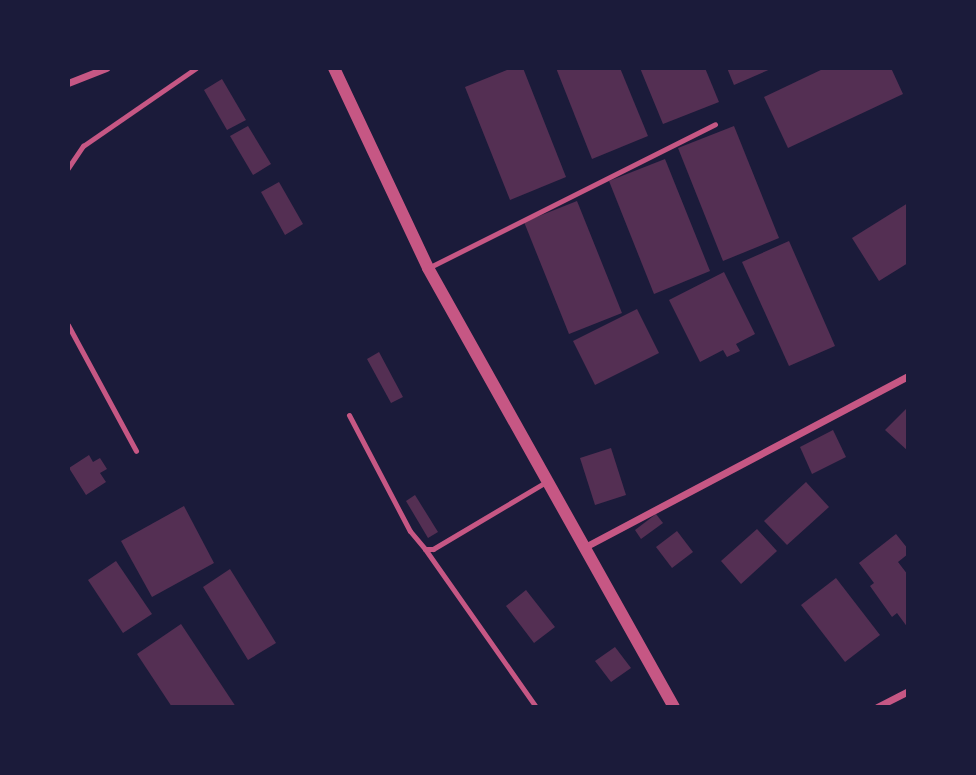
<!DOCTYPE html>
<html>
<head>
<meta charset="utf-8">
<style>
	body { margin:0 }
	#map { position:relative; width:976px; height:775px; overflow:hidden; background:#1b1b3a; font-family:"Space Grotesk",sans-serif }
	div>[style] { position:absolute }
	.building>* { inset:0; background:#542f53 }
	.service>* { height:5px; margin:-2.5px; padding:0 2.5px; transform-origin:2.5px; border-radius:2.5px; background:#c65784 }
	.minor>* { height:7px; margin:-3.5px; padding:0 3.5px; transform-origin:3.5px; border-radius:3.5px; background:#c65784 }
	.tertiary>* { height:12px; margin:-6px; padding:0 6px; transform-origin:6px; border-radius:6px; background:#c65784 }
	span { translate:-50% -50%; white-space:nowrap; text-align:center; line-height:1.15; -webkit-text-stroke:5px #1b1b3a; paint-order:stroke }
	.frame { position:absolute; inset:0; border:70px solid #1b1b3a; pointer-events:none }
</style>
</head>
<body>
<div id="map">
	<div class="building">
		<div style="clip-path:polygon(512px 68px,523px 68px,566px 177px,510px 200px,465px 87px)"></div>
		<div style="clip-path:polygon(556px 68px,620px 68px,648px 136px,592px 159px)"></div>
		<div style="clip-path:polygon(640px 68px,705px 68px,719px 102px,663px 124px)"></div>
		<div style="clip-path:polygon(727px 68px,773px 68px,734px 85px)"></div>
		<div style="clip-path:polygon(825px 68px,891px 68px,903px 94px,788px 148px,764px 97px)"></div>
		<div style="clip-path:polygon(222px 79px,246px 120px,227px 130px,204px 90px)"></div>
		<div style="clip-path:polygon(248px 126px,271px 164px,253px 175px,230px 136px)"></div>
		<div style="clip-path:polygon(734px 126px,779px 238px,723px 261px,678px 148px)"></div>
		<div style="clip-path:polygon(665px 159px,710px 271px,654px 294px,609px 181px)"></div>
		<div style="clip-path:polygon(279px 182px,303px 224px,285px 235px,261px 192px)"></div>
		<div style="clip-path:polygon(577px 201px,622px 313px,569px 334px,524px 222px)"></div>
		<div style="clip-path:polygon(908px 203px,908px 263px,879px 281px,852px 238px)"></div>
		<div style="clip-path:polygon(789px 241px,835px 346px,789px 366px,742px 262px)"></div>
		<div style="clip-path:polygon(724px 272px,755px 334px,736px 344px,740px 351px,727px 357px,723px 350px,700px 362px,669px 300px)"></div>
		<div style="clip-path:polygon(637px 309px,659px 353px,595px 385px,573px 341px)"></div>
		<div style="clip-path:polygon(379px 352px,403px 397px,391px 403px,367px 359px)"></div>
		<div style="clip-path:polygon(908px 407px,908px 451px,885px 430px)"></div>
		<div style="clip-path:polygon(833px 430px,846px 457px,812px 474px,800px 447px)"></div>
		<div style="clip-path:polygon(611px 448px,626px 495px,595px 505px,580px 458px)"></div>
		<div style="clip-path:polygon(89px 455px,93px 462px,100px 458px,107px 469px,100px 473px,106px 482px,86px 495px,69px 468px)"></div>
		<div style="clip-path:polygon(806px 482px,829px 507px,787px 545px,764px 521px)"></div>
		<div style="clip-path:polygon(415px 495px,438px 532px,428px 538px,406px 501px)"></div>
		<div style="clip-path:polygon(184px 506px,214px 563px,152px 597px,121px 541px)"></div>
		<div style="clip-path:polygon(656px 514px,663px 523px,641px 539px,635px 530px)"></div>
		<div style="clip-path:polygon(757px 529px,777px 551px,741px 584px,721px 561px)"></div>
		<div style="clip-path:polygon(677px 531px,693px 552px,672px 568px,656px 547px)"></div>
		<div style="clip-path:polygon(896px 534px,908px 549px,908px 554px,898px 562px,908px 575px,908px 628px,897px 613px,892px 617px,870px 586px,874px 583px,859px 563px)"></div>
		<div style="clip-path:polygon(116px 561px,152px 614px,123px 633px,88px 580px)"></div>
		<div style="clip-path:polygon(230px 569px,276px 643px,248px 660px,203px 587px)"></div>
		<div style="clip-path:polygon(836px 578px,880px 635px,845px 662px,801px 605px)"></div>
		<div style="clip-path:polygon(526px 590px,555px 627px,534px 643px,506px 606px)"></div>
		<div style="clip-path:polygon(181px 624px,236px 707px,172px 707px,137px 654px)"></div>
		<div style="clip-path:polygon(615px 647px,631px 668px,611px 682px,595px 661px)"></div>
	</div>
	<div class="service">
		<div style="left:68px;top:168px;width:27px;rotate:-56deg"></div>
		<div style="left:83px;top:146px;width:137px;rotate:-34.6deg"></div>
		<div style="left:428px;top:268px;width:321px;rotate:-26.6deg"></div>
		<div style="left:68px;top:325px;width:143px;rotate:61.6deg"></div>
		<div style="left:349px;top:415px;width:131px;rotate:62.3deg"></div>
		<div style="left:410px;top:531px;width:23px;rotate:50deg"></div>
		<div style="left:425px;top:549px;width:8px"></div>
		<div style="left:433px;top:549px;width:131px;rotate:-30.7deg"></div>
		<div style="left:425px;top:549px;width:193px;rotate:54.9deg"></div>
	</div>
	<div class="minor">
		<div style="left:68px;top:83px;width:41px;rotate:-21.5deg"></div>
		<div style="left:583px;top:548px;width:368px;rotate:-27.9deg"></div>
		<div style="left:877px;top:707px;width:35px;rotate:-27deg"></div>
	</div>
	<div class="tertiary">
		<div style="left:334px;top:68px;width:221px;rotate:64.8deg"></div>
		<div style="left:428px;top:268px;width:503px;rotate:60.74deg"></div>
	</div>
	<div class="frame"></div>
</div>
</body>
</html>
